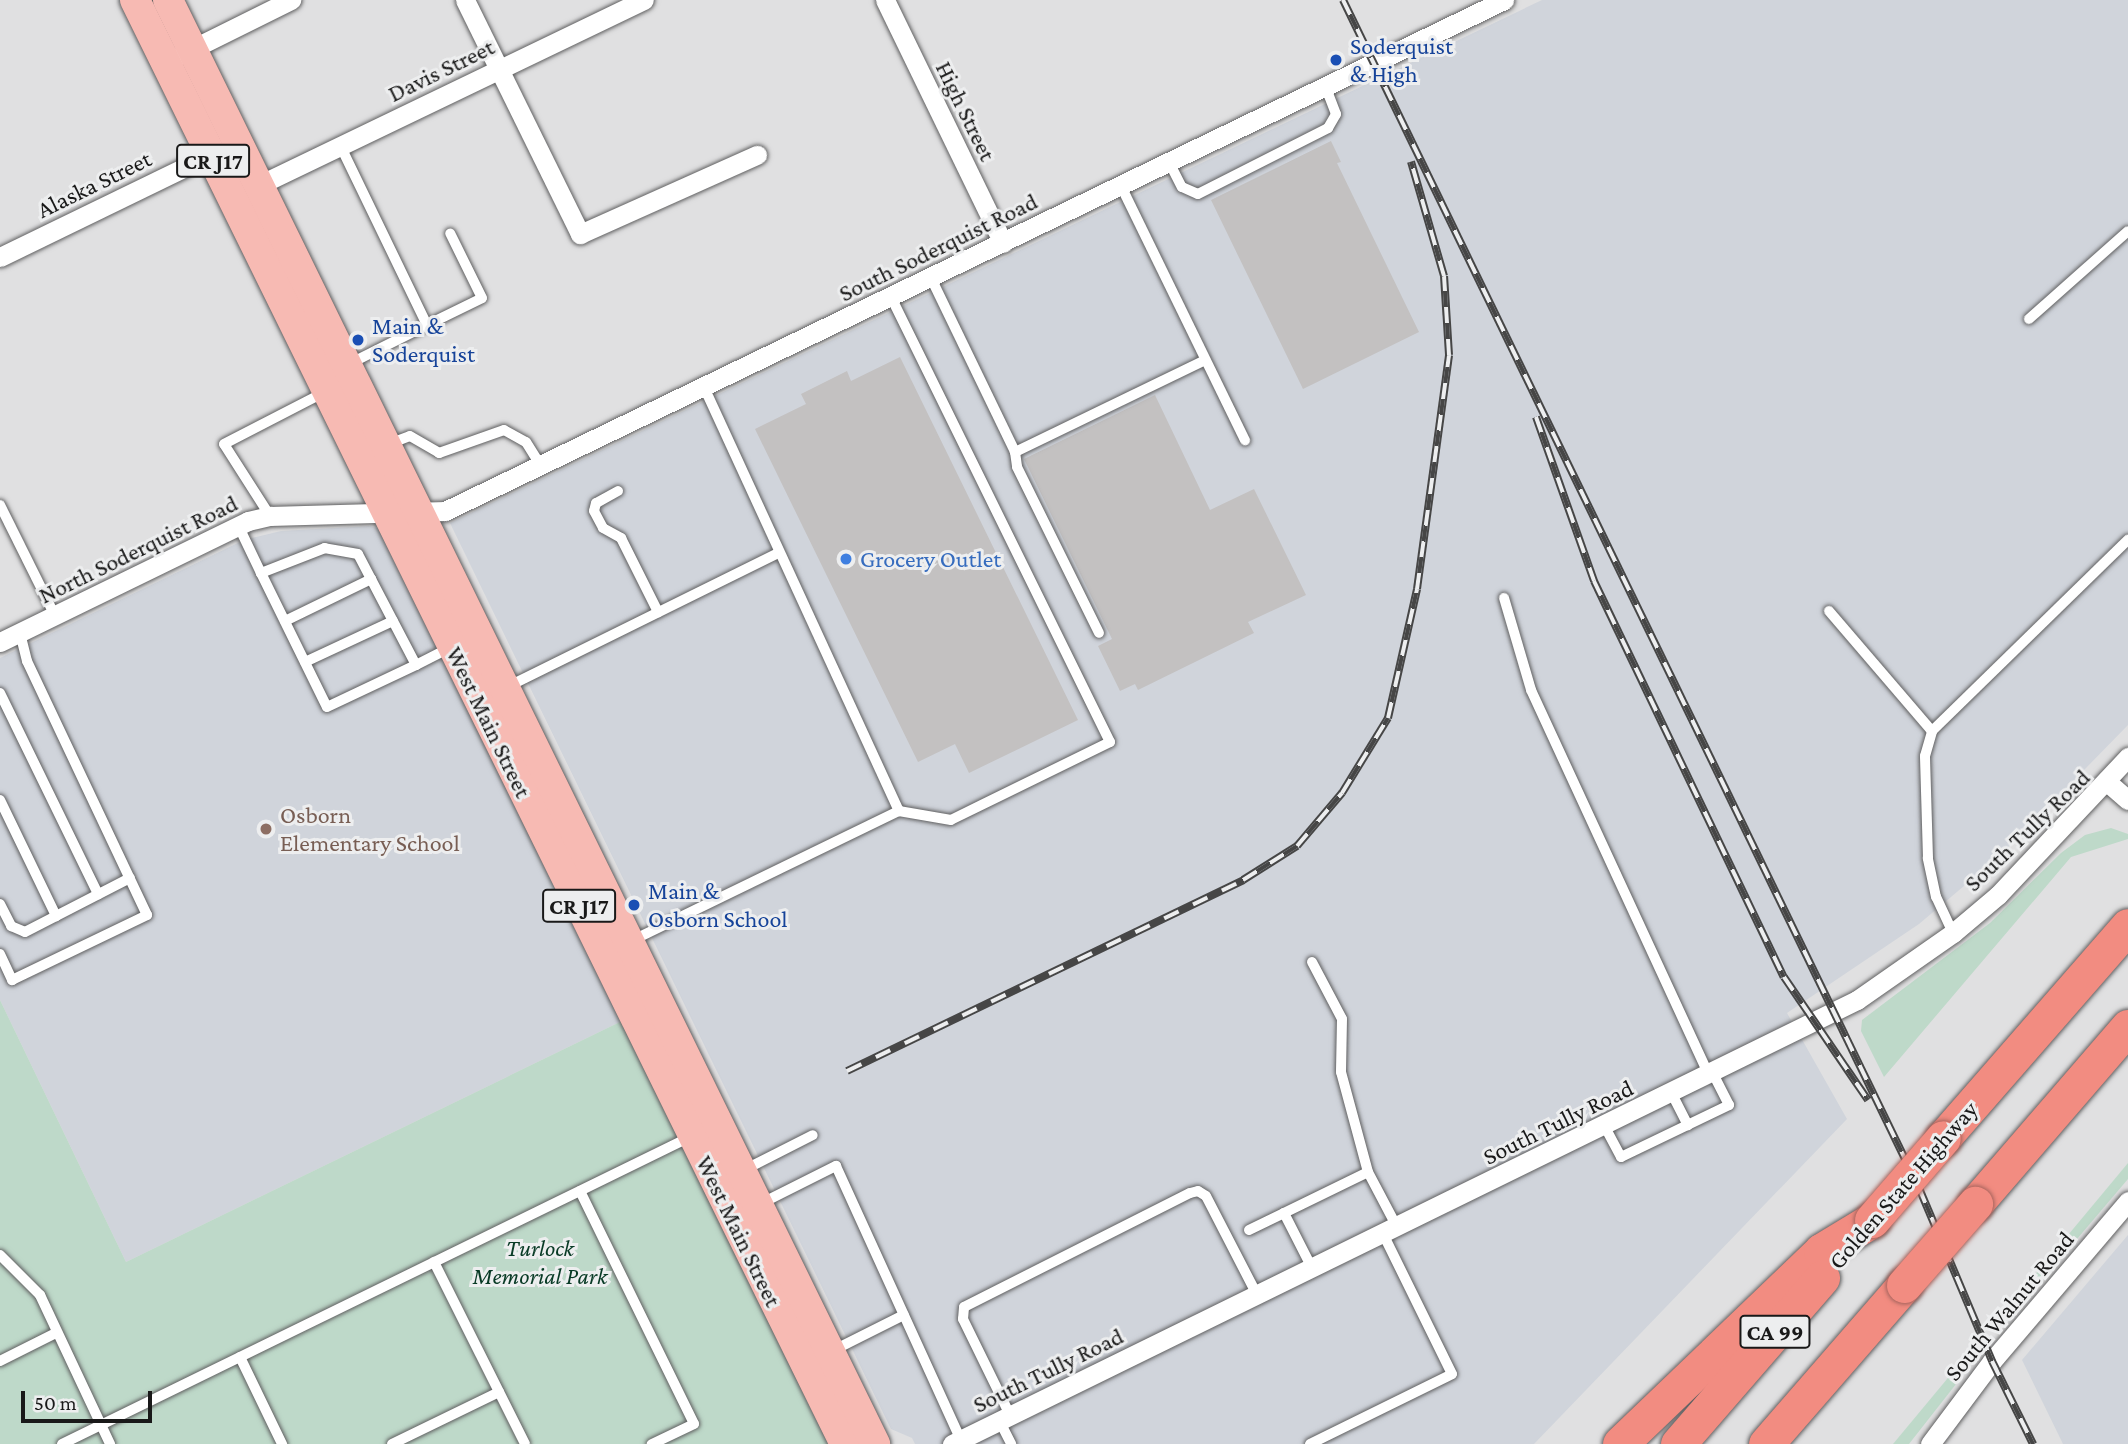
<!DOCTYPE html>
<html>
<head>
<meta charset="utf-8">
<style>
	body { margin:0 }
	#map { position:relative; width:2128px; height:1444px; overflow:hidden; background:#e0e0e1; font-family:"Crimson Pro",serif }
	div>[style] { position:absolute }
	.built>* { inset:0; background:#d0d4db }
	.green>* { inset:0; background:#bed9c9 }
	.building>* { inset:0; background:#c3c1c1 }
	.roads { filter:drop-shadow(0 0 2px #5f5f60) drop-shadow(0 0 2px #5f5f60) }
	.lane>* { height:10px; margin:-5px; padding:0 5px; transform-origin:5px; border-radius:5px; background:#fff }
	.street>* { height:19px; margin:-9.5px; padding:0 9.5px; transform-origin:9.5px; border-radius:9.5px; background:#fff }
	.primary>* { height:30px; margin:-15px; padding:0 15px; transform-origin:15px; border-radius:15px; background:#f7bab3 }
	.highway>* { height:35px; margin:-17.5px; padding:0 17.5px; transform-origin:17.5px; border-radius:17.5px; background:#f28c81 }
	.rail>* { height:8px; margin-top:-4px; transform-origin:0; background:repeating-linear-gradient(90deg,#edeeef 0 16px,#464646 0 32px); box-sizing:border-box; border-block:2px solid #464646 }
	.bridges { filter:drop-shadow(0 0 2px #a6645d) drop-shadow(0 0 2px #a6645d) }
	.highway-bridge>* { height:35px; margin:-17.5px; padding:0 17.5px; transform-origin:17.5px; border-radius:17.5px; background:#f28c81 }
	.dots>* { width:19px; height:19px; translate:-50% -50%; box-sizing:border-box; border:4px solid #edeeef; border-radius:50% }
	span { translate:-50% -50%; white-space:nowrap; text-align:center; line-height:1.15; -webkit-text-stroke:6px #edeeef; paint-order:stroke }
	.shield-label span { padding:2px 5px; background:#edeeef; border:2px solid; border-radius:5px; -webkit-text-stroke-width:0 }
	.shield-label { font-size:23px; color:#191919; font-weight:700 }
	.transit-label { font-size:24px; color:#164399 }
	.left { translate:0 -50%; text-align:left }
	.street-label { font-size:24px; color:#191919 }
	.shop-label { font-size:24px; color:#366cbe }
	.education-label { font-size:24px; color:#785e54 }
	.park-label { font-size:24px; color:#083a25; font-style:italic }
	.scale { position:absolute; left:21px; top:1391px; width:131px; height:32px; box-sizing:border-box; border:4px solid #191919; border-top:0; padding-left:9px; font-size:21px; line-height:24px; white-space:nowrap; color:#191919; -webkit-text-stroke:5px #edeeef; paint-order:stroke }
</style>
</head>
<body>
<div id="map">
	<div class="built">
		<div style="clip-path:polygon(1542px 0,2128px 0,2128px 725px,2003px 853px,1919px 924px,1787px 1013px,1847px 1119px,1534px 1444px,915px 1444px,912px 1438px,891px 1429px,450px 523px)"></div>
		<div style="clip-path:polygon(370px 526px,383px 530px,624px 1020px,126px 1262px,0 1000px,0 658px,244px 540px,281px 531px)"></div>
		<div style="clip-path:polygon(2128px 1235px,2128px 1444px,2063px 1444px,2022px 1360px)"></div>
	</div>
	<div class="green">
		<div style="clip-path:polygon(2111px 828px,2128px 834px,2128px 839px,2071px 857px,1884px 1077px,1861px 1031px,1862px 1020px,1990px 923px,2061px 853px,2085px 835px)"></div>
		<div style="clip-path:polygon(0 1000px,126px 1262px,624px 1020px,831px 1444px,0 1444px)"></div>
		<div style="clip-path:polygon(2128px 1163px,2128px 1179px,2003px 1326px,1999px 1318px)"></div>
		<div style="clip-path:polygon(1967px 1355px,1971px 1365px,1909px 1444px,1893px 1444px)"></div>
	</div>
	<div class="building">
		<div style="clip-path:polygon(1331px 141px,1341px 162px,1337px 163px,1419px 332px,1303px 389px,1211px 200px)"></div>
		<div style="clip-path:polygon(900px 357px,1078px 720px,969px 773px,955px 744px,918px 762px,755px 429px,806px 404px,801px 394px,847px 371px,851px 381px)"></div>
		<div style="clip-path:polygon(1155px 395px,1210px 510px,1254px 489px,1306px 595px,1248px 622px,1254px 633px,1138px 690px,1135px 684px,1120px 691px,1098px 646px,1112px 639px,1024px 459px)"></div>
	</div>
	<div class="roads">
		<div class="lane">
			<div style="left:340px;top:145px;width:200px;rotate:64.2deg"></div>
			<div style="left:427px;top:325px;width:85px;rotate:153.4deg"></div>
			<div style="left:1169px;top:162px;width:28px;rotate:63deg"></div>
			<div style="left:1182px;top:187px;width:17px;rotate:24deg"></div>
			<div style="left:1198px;top:194px;width:146px;rotate:-26.9deg"></div>
			<div style="left:1328px;top:128px;width:16px;rotate:-60deg"></div>
			<div style="left:1336px;top:114px;width:30px;rotate:-111deg"></div>
			<div style="left:1121px;top:186px;width:283px;rotate:64deg"></div>
			<div style="left:931px;top:278px;width:193px;rotate:64.2deg"></div>
			<div style="left:1015px;top:452px;width:211px;rotate:-25.8deg"></div>
			<div style="left:891px;top:297px;width:496px;rotate:63.8deg"></div>
			<div style="left:1110px;top:742px;width:177px;rotate:153.9deg"></div>
			<div style="left:951px;top:820px;width:53px;rotate:-170.2deg"></div>
			<div style="left:2029px;top:319px;width:132px;rotate:-41.6deg"></div>
			<div style="left:427px;top:325px;width:61px;rotate:-26.1deg"></div>
			<div style="left:482px;top:298px;width:72px;rotate:-116.2deg"></div>
			<div style="left:389px;top:444px;width:22px;rotate:-21deg"></div>
			<div style="left:410px;top:436px;width:34px;rotate:30deg"></div>
			<div style="left:439px;top:453px;width:69px;rotate:-19.5deg"></div>
			<div style="left:504px;top:430px;width:25px;rotate:29deg"></div>
			<div style="left:526px;top:442px;width:28px;rotate:58deg"></div>
			<div style="left:1015px;top:452px;width:15px;rotate:82deg"></div>
			<div style="left:1017px;top:467px;width:185px;rotate:63.7deg"></div>
			<div style="left:618px;top:491px;width:25px;rotate:151deg"></div>
			<div style="left:596px;top:503px;width:8px;rotate:104deg"></div>
			<div style="left:594px;top:511px;width:19px;rotate:62deg"></div>
			<div style="left:603px;top:528px;width:21px;rotate:29deg"></div>
			<div style="left:621px;top:538px;width:83px;rotate:63.4deg"></div>
			<div style="left:0;top:505px;width:124px;rotate:63.6deg"></div>
			<div style="left:270px;top:516px;width:85px;rotate:-122.6deg"></div>
			<div style="left:224px;top:444px;width:111px;rotate:-27.3deg"></div>
			<div style="left:238px;top:525px;width:53px;rotate:64.4deg"></div>
			<div style="left:261px;top:573px;width:149px;rotate:63.8deg"></div>
			<div style="left:327px;top:707px;width:98px;rotate:-25.3deg"></div>
			<div style="left:416px;top:665px;width:125px;rotate:-117.6deg"></div>
			<div style="left:358px;top:554px;width:34px;rotate:-170deg"></div>
			<div style="left:325px;top:548px;width:69px;rotate:158.7deg"></div>
			<div style="left:1504px;top:598px;width:96px;rotate:73.6deg"></div>
			<div style="left:1531px;top:690px;width:425px;rotate:65.2deg"></div>
			<div style="left:1829px;top:611px;width:158px;rotate:49.4deg"></div>
			<div style="left:285px;top:621px;width:96px;rotate:-26deg"></div>
			<div style="left:305px;top:662px;width:97px;rotate:-25deg"></div>
			<div style="left:416px;top:665px;width:38px;rotate:-27deg"></div>
			<div style="left:507px;top:687px;width:302px;rotate:-26.3deg"></div>
			<div style="left:0;top:693px;width:224px;rotate:64deg"></div>
			<div style="left:0;top:800px;width:129px;rotate:64.2deg"></div>
			<div style="left:0;top:904px;width:25px;rotate:63deg"></div>
			<div style="left:11px;top:926px;width:15px;rotate:23deg"></div>
			<div style="left:25px;top:932px;width:118px;rotate:-27.2deg"></div>
			<div style="left:1953px;top:933px;width:40px;rotate:-115deg"></div>
			<div style="left:1936px;top:897px;width:40px;rotate:-102deg"></div>
			<div style="left:1928px;top:858px;width:102px;rotate:-91.7deg"></div>
			<div style="left:1925px;top:756px;width:26px;rotate:-74deg"></div>
			<div style="left:1932px;top:731px;width:274px;rotate:-44.3deg"></div>
			<div style="left:633px;top:940px;width:296px;rotate:-25.9deg"></div>
			<div style="left:899px;top:811px;width:466px;rotate:-114.7deg"></div>
			<div style="left:0;top:954px;width:29px;rotate:65deg"></div>
			<div style="left:12px;top:980px;width:150px;rotate:-25.7deg"></div>
			<div style="left:147px;top:915px;width:281px;rotate:-115.3deg"></div>
			<div style="left:27px;top:661px;width:30px;rotate:-104deg"></div>
			<div style="left:1312px;top:962px;width:64px;rotate:62.2deg"></div>
			<div style="left:1342px;top:1019px;width:53px;rotate:91.1deg"></div>
			<div style="left:1341px;top:1072px;width:104px;rotate:74.9deg"></div>
			<div style="left:1672px;top:1094px;width:35px;rotate:63deg"></div>
			<div style="left:1605px;top:1127px;width:34px;rotate:62deg"></div>
			<div style="left:1621px;top:1157px;width:120px;rotate:-25.7deg"></div>
			<div style="left:1729px;top:1105px;width:35px;rotate:-117deg"></div>
			<div style="left:744px;top:1170px;width:77px;rotate:-26.9deg"></div>
			<div style="left:580px;top:1191px;width:259px;rotate:63.9deg"></div>
			<div style="left:694px;top:1424px;width:47px;rotate:154.5deg"></div>
			<div style="left:762px;top:1203px;width:83px;rotate:-26.6deg"></div>
			<div style="left:836px;top:1166px;width:304px;rotate:65.5deg"></div>
			<div style="left:1284px;top:1213px;width:93px;rotate:-26deg"></div>
			<div style="left:1368px;top:1172px;width:62px;rotate:62.2deg"></div>
			<div style="left:1249px;top:1230px;width:39px;rotate:-26deg"></div>
			<div style="left:1284px;top:1213px;width:62px;rotate:63deg"></div>
			<div style="left:0;top:1255px;width:57px;rotate:45deg"></div>
			<div style="left:40px;top:1295px;width:165px;rotate:64.8deg"></div>
			<div style="left:434px;top:1262px;width:203px;rotate:63.4deg"></div>
			<div style="left:834px;top:1350px;width:78px;rotate:-26.6deg"></div>
			<div style="left:240px;top:1357px;width:97px;rotate:64.2deg"></div>
			<div style="left:0;top:1361px;width:63px;rotate:-26.6deg"></div>
			<div style="left:1010px;top:1415px;width:107px;rotate:-116.1deg"></div>
			<div style="left:963px;top:1319px;width:12px;rotate:-85deg"></div>
			<div style="left:964px;top:1307px;width:253px;rotate:-26.8deg"></div>
			<div style="left:1190px;top:1193px;width:8px;rotate:-14deg"></div>
			<div style="left:1198px;top:1191px;width:9px;rotate:32deg"></div>
			<div style="left:1206px;top:1196px;width:111px;rotate:62.7deg"></div>
			<div style="left:999px;top:1420px;width:27px;rotate:63deg"></div>
			<div style="left:62px;top:1444px;width:699px;rotate:-26.05deg"></div>
			<div style="left:392px;top:1444px;width:119px;rotate:-25.9deg"></div>
			<div style="left:1310px;top:1444px;width:158px;rotate:-26.2deg"></div>
			<div style="left:1452px;top:1374px;width:156px;rotate:-116.2deg"></div>
		</div>
		<div class="street">
			<div style="left:465px;top:0;width:261px;rotate:63.8deg"></div>
			<div style="left:580px;top:234px;width:194px;rotate:-24.1deg"></div>
			<div style="left:885px;top:0;width:270px;rotate:64.1deg"></div>
			<div style="left:182px;top:54px;width:122px;rotate:-26.4deg"></div>
			<div style="left:259px;top:185px;width:427px;rotate:-25.7deg"></div>
			<div style="left:0;top:257px;width:233px;rotate:-25.9deg"></div>
			<div style="left:0;top:642px;width:276px;rotate:-26deg"></div>
			<div style="left:248px;top:521px;width:23px;rotate:-13deg"></div>
			<div style="left:270px;top:516px;width:175px;rotate:-1.6deg"></div>
			<div style="left:445px;top:511px;width:1176px;rotate:-25.76deg"></div>
			<div style="left:2106px;top:781px;width:29px;rotate:41deg"></div>
			<div style="left:952px;top:1444px;width:1008px;rotate:-26.13deg"></div>
			<div style="left:1857px;top:1000px;width:117px;rotate:-34.9deg"></div>
			<div style="left:1953px;top:933px;width:59px;rotate:-40.2deg"></div>
			<div style="left:1998px;top:895px;width:190px;rotate:-46.7deg"></div>
			<div style="left:1930px;top:1444px;width:104px;rotate:-53.2deg"></div>
			<div style="left:1992px;top:1361px;width:210px;rotate:-49.6deg"></div>
		</div>
		<div class="primary">
			<div style="left:135px;top:0;width:1609px;rotate:63.82deg"></div>
			<div style="left:168px;top:0;width:1608px;rotate:63.91deg"></div>
		</div>
		<div class="highway">
			<div style="left:1943px;top:1138px;width:281px;rotate:-48.9deg"></div>
			<div style="left:1975px;top:1204px;width:234px;rotate:-49.2deg"></div>
			<div style="left:1620px;top:1444px;width:279px;rotate:-43.8deg"></div>
			<div style="left:1821px;top:1251px;width:60px;rotate:-31.3deg"></div>
			<div style="left:1678px;top:1444px;width:220px;rotate:-49.1deg"></div>
			<div style="left:1766px;top:1444px;width:211px;rotate:-49deg"></div>
		</div>
	</div>
	<div class="rail">
		<div style="left:1343px;top:0;width:1320px;rotate:64.13deg"></div>
		<div style="left:1919px;top:1188px;width:188px;rotate:67.1deg"></div>
		<div style="left:1992px;top:1361px;width:93px;rotate:63.7deg"></div>
		<div style="left:1536px;top:417px;width:174px;rotate:70.5deg"></div>
		<div style="left:1594px;top:581px;width:439px;rotate:64.4deg"></div>
		<div style="left:1784px;top:977px;width:149px;rotate:55.7deg"></div>
		<div style="left:847px;top:1071px;width:440px;rotate:-25.7deg"></div>
		<div style="left:1243px;top:880px;width:64px;rotate:-32.2deg"></div>
		<div style="left:1297px;top:846px;width:70px;rotate:-49.7deg"></div>
		<div style="left:1342px;top:793px;width:88px;rotate:-58.5deg"></div>
		<div style="left:1388px;top:718px;width:132px;rotate:-77.3deg"></div>
		<div style="left:1417px;top:589px;width:236px;rotate:-82.2deg"></div>
		<div style="left:1449px;top:355px;width:79px;rotate:-93.6deg"></div>
		<div style="left:1444px;top:276px;width:119px;rotate:-106.1deg"></div>
	</div>
	<div class="bridges">
		<div class="highway-bridge">
			<div style="left:1872px;top:1220px;width:108px;rotate:-49.1deg"></div>
			<div style="left:1904px;top:1285px;width:108px;rotate:-48.8deg"></div>
		</div>
	</div>
	<div class="dots">
		<div style="left:1336px;top:60px;background:#1a4fb4"></div>
		<div style="left:358px;top:340px;background:#1a4fb4"></div>
		<div style="left:846px;top:559px;background:#3f7fe0"></div>
		<div style="left:266px;top:829px;background:#8d6e63"></div>
		<div style="left:634px;top:905px;background:#1a4fb4"></div>
	</div>
	<div class="shield-label">
		<span style="left:213px;top:161px">CR J17</span>
		<span style="left:579px;top:906px">CR J17</span>
		<span style="left:1775px;top:1332px">CA 99</span>
	</div>
	<div class="transit-label">
		<span class="left" style="left:1350px;top:60px">Soderquist<br>&amp; High</span>
		<span class="left" style="left:372px;top:340px">Main &amp;<br>Soderquist</span>
		<span class="left" style="left:648px;top:905px">Main &amp;<br>Osborn School</span>
	</div>
	<div class="street-label">
		<span style="left:441px;top:70px;rotate:-26deg">Davis Street</span>
		<span style="left:966px;top:111px;rotate:64deg">High Street</span>
		<span style="left:94px;top:184px;rotate:-26deg">Alaska Street</span>
		<span style="left:938px;top:247px;rotate:-26deg">South Soderquist Road</span>
		<span style="left:138px;top:549px;rotate:-26deg">North Soderquist Road</span>
		<span style="left:489px;top:722px;rotate:64deg">West Main Street</span>
		<span style="left:2027px;top:830px;rotate:-44deg">South Tully Road</span>
		<span style="left:1558px;top:1122px;rotate:-26deg">South Tully Road</span>
		<span style="left:1903px;top:1185px;rotate:-49deg">Golden State Highway</span>
		<span style="left:739px;top:1231px;rotate:64deg">West Main Street</span>
		<span style="left:2009px;top:1306px;rotate:-50deg">South Walnut Road</span>
		<span style="left:1048px;top:1370px;rotate:-26deg">South Tully Road</span>
	</div>
	<div class="shop-label">
		<span class="left" style="left:860px;top:559px">Grocery Outlet</span>
	</div>
	<div class="education-label">
		<span class="left" style="left:280px;top:829px">Osborn<br>Elementary School</span>
	</div>
	<div class="park-label">
		<span style="left:540px;top:1262px">Turlock<br>Memorial Park</span>
	</div>
	<div class="scale">50 m</div>
</div>
</body>
</html>
